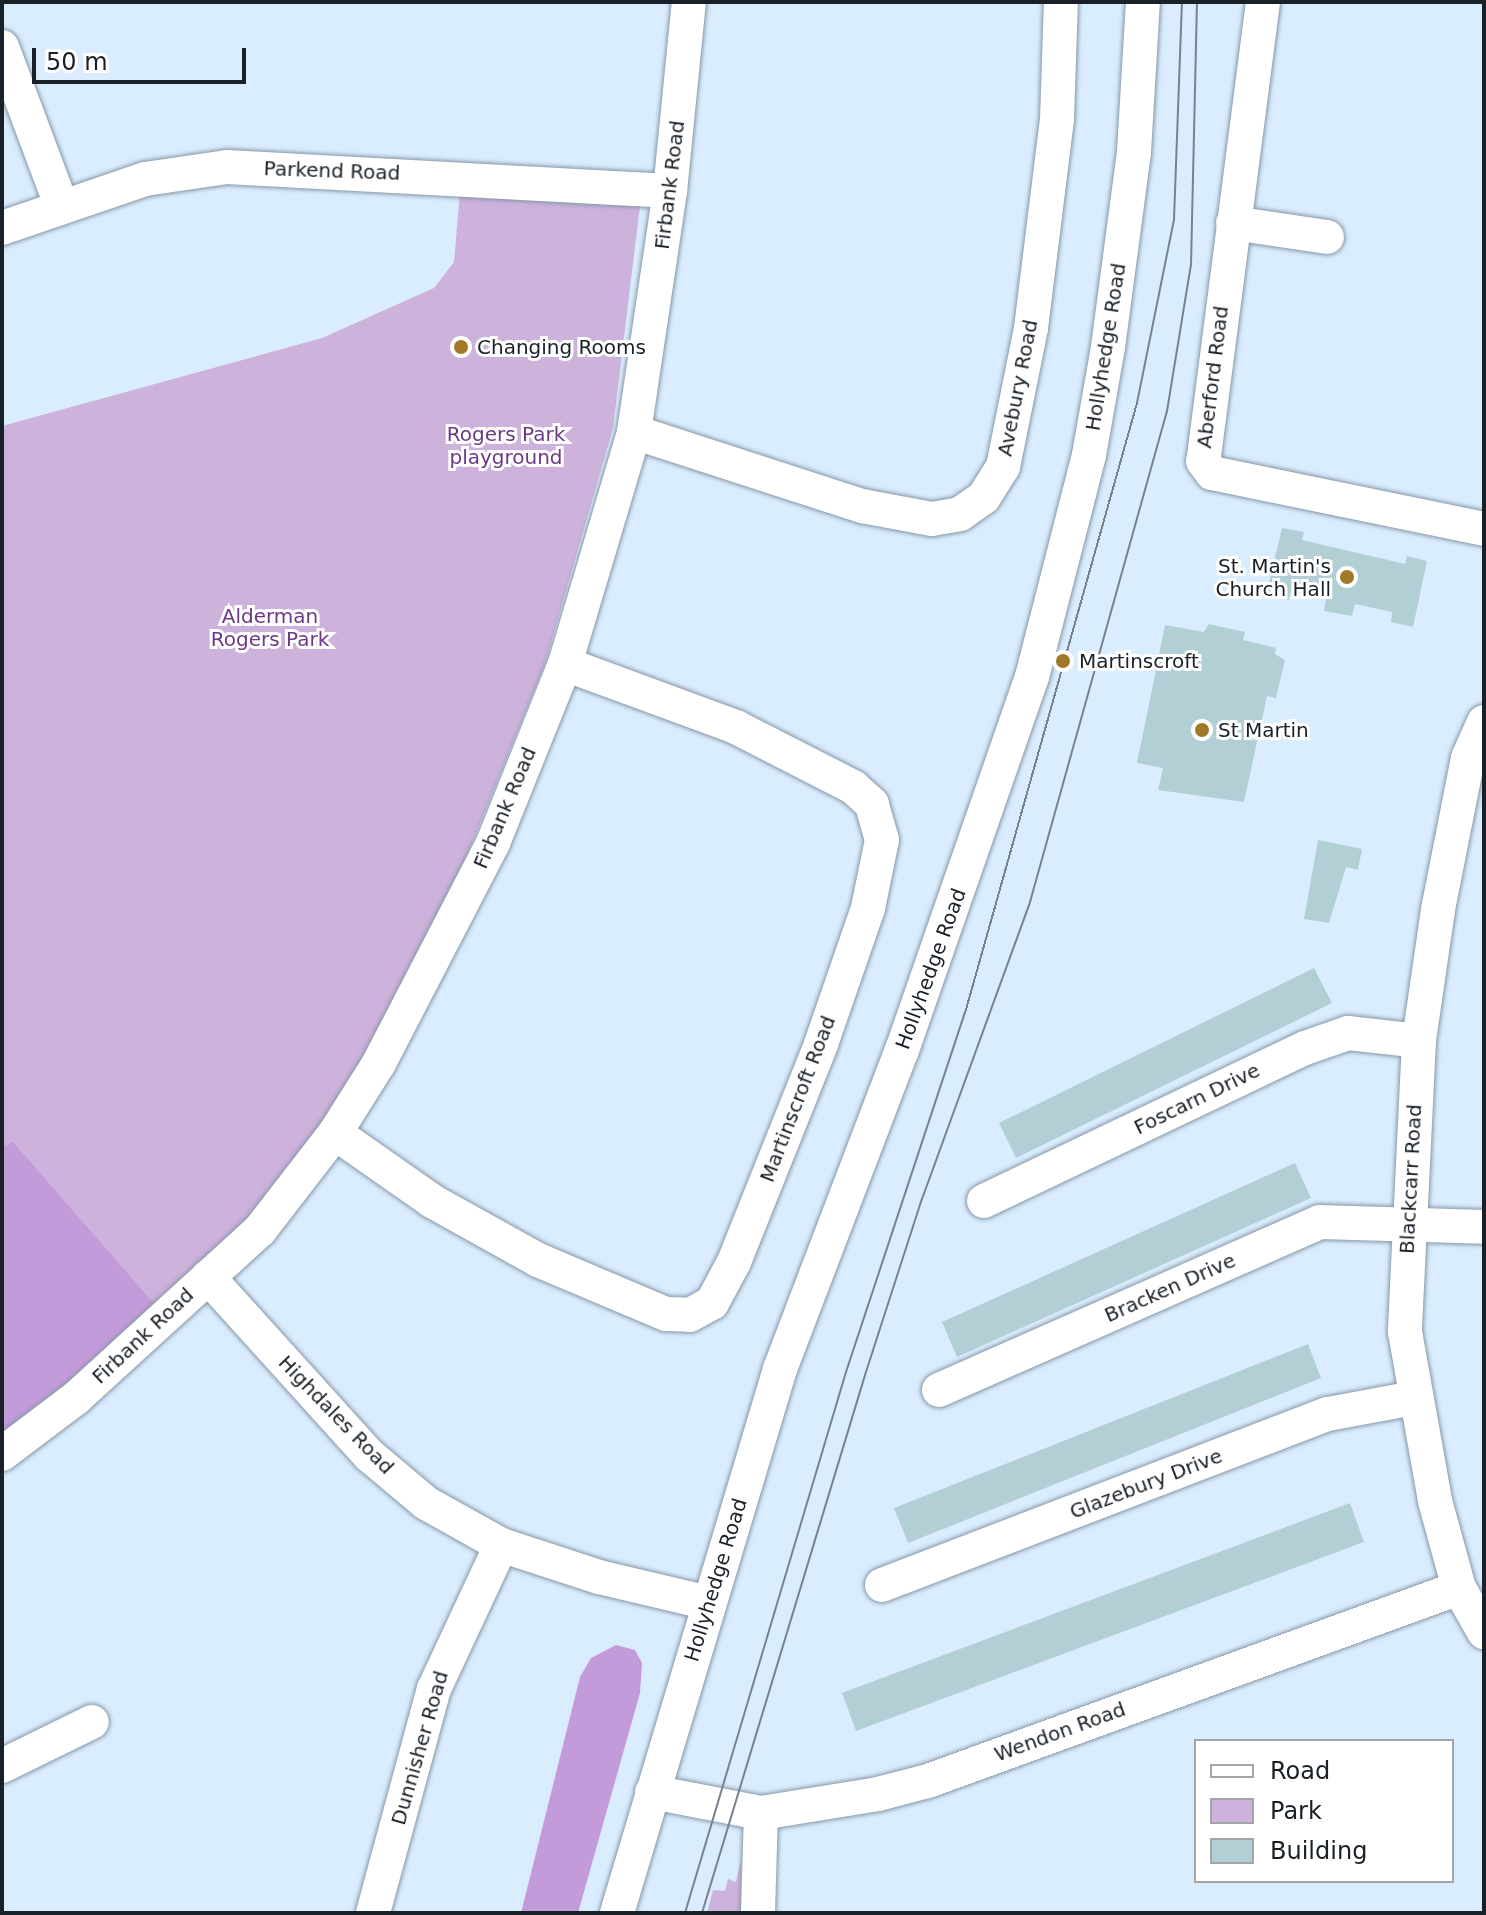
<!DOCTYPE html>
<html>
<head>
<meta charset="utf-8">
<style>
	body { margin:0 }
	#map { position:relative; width:1486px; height:1915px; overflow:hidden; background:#daedfe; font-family:"DejaVu Sans",sans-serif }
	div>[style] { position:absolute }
	.green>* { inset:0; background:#cdb2dc }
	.forest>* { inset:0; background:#c49bda }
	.building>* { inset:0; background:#b3cfd6 }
	.roads { filter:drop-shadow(0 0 2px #8697a7) drop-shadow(0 0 2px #8697a7) }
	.minor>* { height:34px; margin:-17px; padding:0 17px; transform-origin:17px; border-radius:17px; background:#fff }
	.tram>* { height:2px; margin:-1px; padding:0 1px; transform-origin:1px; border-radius:1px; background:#76828e }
	.dots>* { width:22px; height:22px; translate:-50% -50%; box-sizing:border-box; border:4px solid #fff; border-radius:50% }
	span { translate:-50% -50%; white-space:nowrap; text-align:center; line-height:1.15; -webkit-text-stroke:6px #fff; paint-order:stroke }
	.street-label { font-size:20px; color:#192027 }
	.poi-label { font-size:20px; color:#192027 }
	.left { translate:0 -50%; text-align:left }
	.right { translate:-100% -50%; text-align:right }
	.park-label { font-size:20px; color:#6c3985 }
	.frame { position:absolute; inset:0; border:4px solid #192027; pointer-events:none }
	.legend { position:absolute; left:1194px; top:1739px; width:260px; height:144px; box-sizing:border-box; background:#fff; border:2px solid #a3a6a9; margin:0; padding:10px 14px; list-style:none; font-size:24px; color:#192027 }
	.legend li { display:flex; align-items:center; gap:16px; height:40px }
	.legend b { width:40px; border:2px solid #a3a6a9 }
	.scale { position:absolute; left:32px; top:48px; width:214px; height:36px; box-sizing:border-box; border:4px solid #192027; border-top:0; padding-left:10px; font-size:24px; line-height:28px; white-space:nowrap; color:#192027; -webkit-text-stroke:6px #fff; paint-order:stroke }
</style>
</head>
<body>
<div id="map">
	<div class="green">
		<div style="clip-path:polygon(460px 192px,640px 206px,613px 428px,545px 664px,466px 858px,355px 1074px,315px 1133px,210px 1265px,2px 1442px,2px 426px,322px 338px,434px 288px,454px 262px)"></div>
		<div style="clip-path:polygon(741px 1859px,741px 1913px,707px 1913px,713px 1890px,725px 1891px,728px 1879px,736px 1882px)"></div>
	</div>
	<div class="forest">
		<div style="clip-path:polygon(13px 1142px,163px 1314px,2px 1442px,2px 1147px)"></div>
		<div style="clip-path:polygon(616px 1645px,635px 1650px,642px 1663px,640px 1693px,578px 1913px,521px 1913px,580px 1677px,591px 1658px)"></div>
	</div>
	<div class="building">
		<div style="clip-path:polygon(1282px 528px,1304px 532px,1302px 540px,1405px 564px,1407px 556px,1427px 561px,1413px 627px,1391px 622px,1392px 612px,1355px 604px,1352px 616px,1324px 611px,1326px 599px,1291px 590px,1289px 600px,1266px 595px)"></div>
		<div style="clip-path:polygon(1209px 624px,1245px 632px,1243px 640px,1276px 648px,1275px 654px,1285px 660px,1276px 698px,1267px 696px,1244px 802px,1158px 790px,1163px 768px,1137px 763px,1165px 625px,1204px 632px)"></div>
		<div style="clip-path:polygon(1318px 840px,1362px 849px,1358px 870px,1346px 867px,1329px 923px,1304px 919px)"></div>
		<div style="clip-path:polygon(1314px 968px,1332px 1003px,1016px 1158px,999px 1123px)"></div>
		<div style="clip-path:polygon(1295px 1163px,1311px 1198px,957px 1357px,942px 1322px)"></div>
		<div style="clip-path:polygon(1308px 1344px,1321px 1378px,908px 1543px,894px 1508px)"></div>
		<div style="clip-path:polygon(1350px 1503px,1364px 1542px,856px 1731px,842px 1693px)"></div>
	</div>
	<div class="roads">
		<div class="minor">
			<div style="left:1263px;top:2px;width:463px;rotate:97.4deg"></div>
			<div style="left:1203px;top:461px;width:15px;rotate:53deg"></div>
			<div style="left:1212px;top:473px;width:278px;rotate:11.6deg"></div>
			<div style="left:2px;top:47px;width:169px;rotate:69.5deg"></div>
			<div style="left:1233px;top:223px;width:95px;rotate:8.5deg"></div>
			<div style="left:2px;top:228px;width:151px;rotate:-18.9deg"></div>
			<div style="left:145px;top:179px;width:83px;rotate:-8.3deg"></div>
			<div style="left:227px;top:167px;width:444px;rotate:3.1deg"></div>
			<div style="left:634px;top:432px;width:240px;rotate:18deg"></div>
			<div style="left:862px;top:506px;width:71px;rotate:10.5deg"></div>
			<div style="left:932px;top:519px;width:28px;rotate:-10deg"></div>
			<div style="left:960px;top:514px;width:29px;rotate:-35deg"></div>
			<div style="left:984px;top:497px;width:36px;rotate:-58deg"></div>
			<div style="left:1003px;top:467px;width:142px;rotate:-78.6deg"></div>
			<div style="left:1031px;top:328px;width:210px;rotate:-82.9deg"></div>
			<div style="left:1057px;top:120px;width:118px;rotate:-88.1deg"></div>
			<div style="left:1484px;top:722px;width:39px;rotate:114deg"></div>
			<div style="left:1468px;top:758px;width:155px;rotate:101.2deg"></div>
			<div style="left:1438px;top:910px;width:132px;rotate:98.3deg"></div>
			<div style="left:1419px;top:1041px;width:291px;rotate:92.8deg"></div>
			<div style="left:1405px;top:1332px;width:172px;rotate:79.9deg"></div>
			<div style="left:1435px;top:1501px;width:90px;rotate:74.6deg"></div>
			<div style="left:1459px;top:1588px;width:51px;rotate:60.4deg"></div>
			<div style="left:335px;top:1133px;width:118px;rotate:35deg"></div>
			<div style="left:432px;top:1201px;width:121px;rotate:29.1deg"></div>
			<div style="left:538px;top:1260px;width:139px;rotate:22.9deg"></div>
			<div style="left:666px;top:1314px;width:24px;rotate:2deg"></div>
			<div style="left:690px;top:1315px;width:25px;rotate:-29deg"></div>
			<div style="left:712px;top:1303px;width:47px;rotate:-61.8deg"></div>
			<div style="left:734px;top:1262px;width:235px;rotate:-68.2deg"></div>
			<div style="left:821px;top:1044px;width:144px;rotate:-70.9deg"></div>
			<div style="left:868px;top:908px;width:69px;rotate:-78.4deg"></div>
			<div style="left:882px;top:840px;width:37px;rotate:-106deg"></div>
			<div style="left:872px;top:804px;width:25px;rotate:-138deg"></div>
			<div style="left:853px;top:787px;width:131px;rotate:-152.9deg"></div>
			<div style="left:736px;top:727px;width:182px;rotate:-159.8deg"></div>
			<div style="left:984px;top:1201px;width:356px;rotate:-25.5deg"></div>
			<div style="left:1305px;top:1048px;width:46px;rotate:-19.2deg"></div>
			<div style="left:1348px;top:1033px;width:71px;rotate:6.4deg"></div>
			<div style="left:208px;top:1277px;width:240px;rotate:47.9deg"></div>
			<div style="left:369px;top:1455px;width:75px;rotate:40.1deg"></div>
			<div style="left:426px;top:1503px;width:86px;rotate:29.2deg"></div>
			<div style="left:501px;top:1545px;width:103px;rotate:18.1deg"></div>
			<div style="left:599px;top:1577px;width:113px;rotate:13.3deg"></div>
			<div style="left:939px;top:1390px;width:416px;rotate:-23.8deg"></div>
			<div style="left:1320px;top:1222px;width:164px;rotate:1.7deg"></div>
			<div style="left:2px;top:1454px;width:93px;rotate:-37.1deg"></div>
			<div style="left:76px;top:1398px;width:249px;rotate:-42.4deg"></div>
			<div style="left:260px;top:1230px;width:123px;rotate:-52.3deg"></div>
			<div style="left:335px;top:1133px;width:83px;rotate:-57.8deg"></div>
			<div style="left:379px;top:1063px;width:248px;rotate:-62.6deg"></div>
			<div style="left:493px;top:843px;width:193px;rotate:-68.1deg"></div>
			<div style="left:565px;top:664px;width:242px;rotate:-73.4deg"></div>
			<div style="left:634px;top:432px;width:244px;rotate:-81.5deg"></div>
			<div style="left:670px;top:191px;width:190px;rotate:-84.3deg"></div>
			<div style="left:882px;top:1585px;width:478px;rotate:-21deg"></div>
			<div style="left:1328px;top:1414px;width:87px;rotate:-10.5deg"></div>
			<div style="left:2px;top:1766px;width:100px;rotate:-26.1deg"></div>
			<div style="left:652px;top:1792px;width:111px;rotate:10.9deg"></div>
			<div style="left:761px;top:1813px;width:119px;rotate:-9.2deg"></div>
			<div style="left:878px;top:1794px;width:52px;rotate:-14.6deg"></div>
			<div style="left:928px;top:1781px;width:565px;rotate:-19.97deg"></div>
			<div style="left:373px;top:1913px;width:232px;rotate:-74.8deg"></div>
			<div style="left:434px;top:1689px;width:159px;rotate:-65deg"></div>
			<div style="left:617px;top:1913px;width:568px;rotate:-73.32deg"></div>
			<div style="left:780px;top:1369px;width:342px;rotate:-69.1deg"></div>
			<div style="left:902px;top:1050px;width:395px;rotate:-70.8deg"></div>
			<div style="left:1032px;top:677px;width:229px;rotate:-75.6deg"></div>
			<div style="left:1089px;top:455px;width:110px;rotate:-80deg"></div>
			<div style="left:1108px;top:347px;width:197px;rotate:-82.4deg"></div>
			<div style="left:1134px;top:152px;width:150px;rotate:-86.6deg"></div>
			<div style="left:758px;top:1913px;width:100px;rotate:-88.3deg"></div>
		</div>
	</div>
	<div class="tram">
		<div style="left:685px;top:1913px;width:564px;rotate:-73.43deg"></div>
		<div style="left:846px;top:1372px;width:378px;rotate:-71.7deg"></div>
		<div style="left:965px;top:1013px;width:634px;rotate:-74.25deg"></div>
		<div style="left:1137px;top:403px;width:188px;rotate:-78.6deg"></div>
		<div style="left:1174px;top:219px;width:217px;rotate:-87.9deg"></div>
		<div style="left:702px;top:1913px;width:562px;rotate:-73.14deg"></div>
		<div style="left:865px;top:1375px;width:185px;rotate:-72.1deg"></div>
		<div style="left:922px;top:1199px;width:316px;rotate:-70deg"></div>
		<div style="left:1030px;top:902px;width:510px;rotate:-74.41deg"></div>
		<div style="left:1167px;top:411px;width:148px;rotate:-80.7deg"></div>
		<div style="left:1191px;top:265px;width:263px;rotate:-88.7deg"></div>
	</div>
	<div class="dots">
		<div style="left:461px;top:347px;background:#a07827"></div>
		<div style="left:1347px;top:577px;background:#a07827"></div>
		<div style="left:1063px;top:661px;background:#a07827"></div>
		<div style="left:1202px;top:730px;background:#a07827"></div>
	</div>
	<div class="street-label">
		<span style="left:332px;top:171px;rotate:2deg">Parkend Road</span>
		<span style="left:670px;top:185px;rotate:-83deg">Firbank Road</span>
		<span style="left:1106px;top:347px;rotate:-81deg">Hollyhedge Road</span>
		<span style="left:1213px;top:377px;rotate:-83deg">Aberford Road</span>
		<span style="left:1018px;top:388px;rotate:-79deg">Avebury Road</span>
		<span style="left:505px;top:808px;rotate:-67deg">Firbank Road</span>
		<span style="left:931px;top:969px;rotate:-70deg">Hollyhedge Road</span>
		<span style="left:798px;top:1099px;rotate:-69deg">Martinscroft Road</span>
		<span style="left:1197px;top:1099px;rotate:-26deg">Foscarn Drive</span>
		<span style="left:1411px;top:1179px;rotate:-87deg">Blackcarr Road</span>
		<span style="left:1170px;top:1288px;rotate:-24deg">Bracken Drive</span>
		<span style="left:143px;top:1336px;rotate:-43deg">Firbank Road</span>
		<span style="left:336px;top:1415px;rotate:46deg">Highdales Road</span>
		<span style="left:1146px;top:1484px;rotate:-21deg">Glazebury Drive</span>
		<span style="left:716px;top:1580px;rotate:-73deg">Hollyhedge Road</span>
		<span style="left:1060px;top:1732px;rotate:-20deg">Wendon Road</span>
		<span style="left:420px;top:1748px;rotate:-74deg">Dunnisher Road</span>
	</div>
	<div class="poi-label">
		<span class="left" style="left:477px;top:347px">Changing Rooms</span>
		<span class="right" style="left:1331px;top:578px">St. Martin's<br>Church Hall</span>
		<span class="left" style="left:1079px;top:661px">Martinscroft</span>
		<span class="left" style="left:1218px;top:730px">St Martin</span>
	</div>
	<div class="park-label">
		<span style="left:506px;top:446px">Rogers Park<br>playground</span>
		<span style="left:270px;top:628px">Alderman<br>Rogers Park</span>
	</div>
	<div class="frame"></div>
	<ul class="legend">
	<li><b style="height:10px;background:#fff"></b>Road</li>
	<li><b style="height:22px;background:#cdb2dc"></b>Park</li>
	<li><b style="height:22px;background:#b3cfd6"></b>Building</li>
	</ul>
	<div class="scale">50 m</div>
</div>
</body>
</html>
